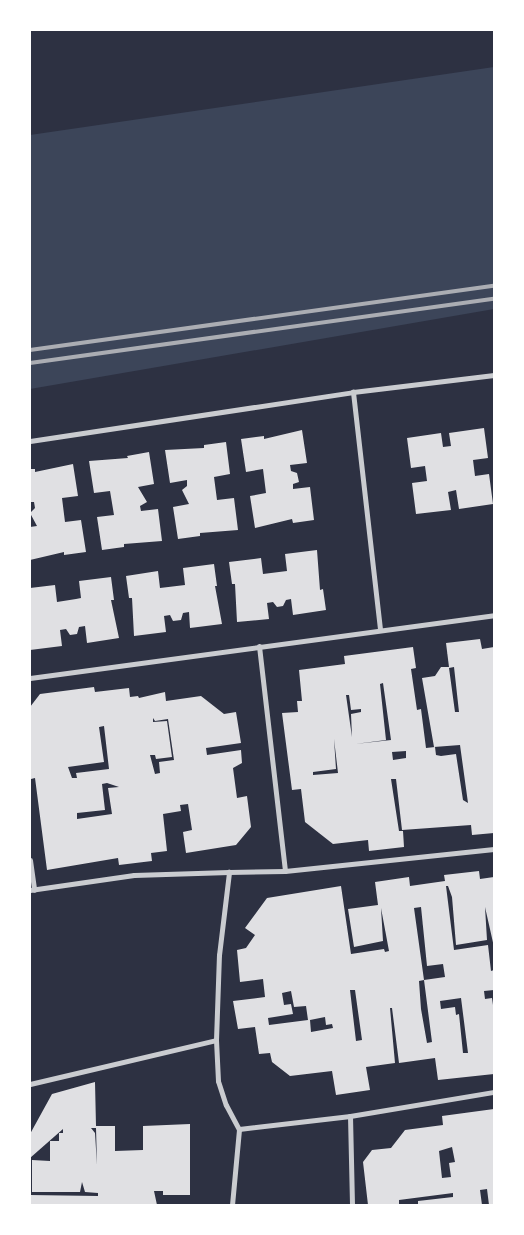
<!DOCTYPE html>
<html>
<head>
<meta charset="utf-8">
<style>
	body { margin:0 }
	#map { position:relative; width:524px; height:1235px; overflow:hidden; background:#2d3142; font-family:Ubuntu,sans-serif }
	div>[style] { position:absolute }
	.green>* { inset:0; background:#3c4559 }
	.building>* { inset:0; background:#e0e0e3 }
	.minor>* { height:5px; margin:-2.5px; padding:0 2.5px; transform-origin:2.5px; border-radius:2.5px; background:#caccd0 }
	.rail>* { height:4px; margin:-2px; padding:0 2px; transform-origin:2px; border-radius:2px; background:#abadb3 }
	span { translate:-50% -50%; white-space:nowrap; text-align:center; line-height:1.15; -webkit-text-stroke:5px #fff; paint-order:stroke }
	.frame { position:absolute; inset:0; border:31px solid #fff; pointer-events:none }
</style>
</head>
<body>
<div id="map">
	<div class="green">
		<div style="clip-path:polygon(494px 67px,494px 309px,30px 389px,30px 135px)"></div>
	</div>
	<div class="building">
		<div style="clip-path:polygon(484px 428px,488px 458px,473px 460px,475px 476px,489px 474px,493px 504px,459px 509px,456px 490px,448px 492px,451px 510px,416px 514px,412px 483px,427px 481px,425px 466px,411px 468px,407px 438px,441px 433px,443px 447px,451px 446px,449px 433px)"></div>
		<div style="clip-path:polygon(302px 430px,307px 463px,290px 465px,291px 471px,297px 473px,299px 482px,293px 484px,293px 489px,310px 487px,314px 520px,293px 523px,292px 519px,255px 528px,250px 496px,266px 493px,263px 469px,246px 472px,241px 439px,264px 436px,264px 439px)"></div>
		<div style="clip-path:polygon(226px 442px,230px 474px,214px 477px,217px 500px,234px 498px,238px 530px,200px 533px,200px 536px,178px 539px,173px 507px,189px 504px,182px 490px,187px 486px,187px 480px,170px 483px,165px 450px,204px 448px,204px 445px)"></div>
		<div style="clip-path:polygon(149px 452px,154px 484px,138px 487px,147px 502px,140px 506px,141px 511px,158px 509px,162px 541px,124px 544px,124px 547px,102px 550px,97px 517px,114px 515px,110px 491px,94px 493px,89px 461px,128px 458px,127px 456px)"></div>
		<div style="clip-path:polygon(73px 464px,78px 496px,62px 498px,65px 522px,81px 520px,86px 552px,64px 555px,64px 552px,30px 560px,30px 527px,37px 526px,30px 513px,35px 508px,34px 502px,30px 502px,30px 469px,35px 469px,35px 472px)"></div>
		<div style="clip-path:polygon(317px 550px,320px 590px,323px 589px,326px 610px,293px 615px,291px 599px,286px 600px,283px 606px,277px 607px,273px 602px,267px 603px,269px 619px,237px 622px,235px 584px,232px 584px,229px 562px,261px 558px,263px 574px,287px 571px,285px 554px)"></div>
		<div style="clip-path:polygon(214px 564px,217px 586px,215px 586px,222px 624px,190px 628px,189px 612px,183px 613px,181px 620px,173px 621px,170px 615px,164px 616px,166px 632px,134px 636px,132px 598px,129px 598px,126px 576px,158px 571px,160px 588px,185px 585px,183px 568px)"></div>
		<div style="clip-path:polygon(111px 577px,114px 600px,111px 600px,119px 638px,87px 643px,85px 626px,79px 627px,77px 634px,70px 635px,66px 629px,60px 630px,62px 646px,30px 650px,30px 588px,55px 585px,57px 602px,76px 599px,81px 598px,79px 581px)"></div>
		<div style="clip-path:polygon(evenodd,480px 639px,482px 649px,494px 647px,494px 833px,472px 835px,471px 825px,402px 830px,396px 779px,391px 779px,399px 831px,403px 831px,404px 847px,369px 851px,368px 840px,333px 844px,305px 822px,301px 789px,292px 790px,282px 713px,298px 712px,297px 701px,302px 701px,299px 670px,345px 664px,344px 656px,413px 647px,416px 668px,411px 669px,417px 710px,421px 709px,426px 748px,435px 747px,436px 755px,441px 756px,456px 754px,463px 800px,468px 803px,460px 745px,434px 747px,422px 678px,435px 676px,441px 667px,449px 667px,446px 643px,480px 639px,454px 667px,459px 712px,455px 712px,449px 668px,454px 667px,480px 639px,383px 683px,391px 740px,355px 744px,386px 740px,380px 684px,383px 683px,480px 639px,346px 695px,349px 695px,351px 710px,361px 709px,361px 712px,351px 714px,352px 737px,346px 695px,480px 639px,334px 739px,338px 773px,313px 775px,313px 772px,336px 769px,334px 739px,480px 639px,406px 751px,406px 758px,393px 760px,392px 752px,406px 751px)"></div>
		<div style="clip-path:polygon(evenodd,94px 687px,95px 692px,129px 688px,130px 697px,138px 696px,139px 698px,165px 692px,166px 701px,201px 696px,224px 714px,236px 712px,241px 743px,206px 748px,207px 755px,241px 750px,242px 763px,233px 768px,237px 798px,247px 796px,251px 827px,236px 845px,186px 853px,183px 832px,192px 830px,188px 804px,180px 805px,181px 811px,163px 814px,167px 851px,151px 853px,152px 861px,119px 865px,118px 858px,47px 870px,35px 778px,31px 779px,30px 773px,30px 707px,40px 694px,94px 687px,153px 718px,155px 721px,168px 719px,174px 760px,159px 762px,160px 773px,155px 774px,150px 755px,155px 755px,156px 759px,172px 757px,167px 721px,153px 722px,153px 718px,94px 687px,104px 726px,109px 769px,76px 773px,77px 778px,72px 778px,68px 767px,104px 762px,99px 727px,104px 726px,94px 687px,107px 783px,119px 787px,108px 788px,112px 814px,77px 819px,77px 813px,105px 810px,102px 784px,107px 783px)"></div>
		<div style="clip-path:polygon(evenodd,479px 871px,480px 879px,494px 877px,494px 947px,485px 907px,487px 940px,456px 945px,452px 897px,448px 886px,446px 886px,454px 950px,488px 945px,491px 971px,494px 970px,494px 990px,484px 991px,485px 999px,492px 998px,494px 1012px,494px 1074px,438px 1080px,435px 1058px,399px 1063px,392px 1008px,390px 1008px,395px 1063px,366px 1067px,370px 1090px,336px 1095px,332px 1071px,290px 1076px,272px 1062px,270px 1053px,259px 1054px,255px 1027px,238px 1029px,233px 1001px,265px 997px,263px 979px,240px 982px,237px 950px,246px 948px,255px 935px,245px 928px,267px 898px,341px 886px,351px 954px,384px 949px,385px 952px,389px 951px,381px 908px,383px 941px,354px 947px,348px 909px,378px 905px,375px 882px,409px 877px,410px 886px,445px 881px,444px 875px,479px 871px,421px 907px,427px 966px,443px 964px,445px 977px,424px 980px,432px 1042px,427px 1043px,421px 1009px,419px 981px,424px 980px,414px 908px,421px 907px,479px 871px,350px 990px,355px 990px,362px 1040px,356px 1041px,350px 990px,479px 871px,291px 991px,294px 1007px,306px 1006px,308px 1020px,269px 1025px,268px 1018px,293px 1014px,291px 1004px,284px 1005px,282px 993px,291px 991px,479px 871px,461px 998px,468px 1053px,463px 1053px,459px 1014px,456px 1015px,455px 1007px,441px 1009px,440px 1001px,461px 998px,479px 871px,325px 1017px,326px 1025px,332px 1024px,333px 1028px,311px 1032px,310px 1020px,325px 1017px)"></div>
		<div style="clip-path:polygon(evenodd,95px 1082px,96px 1126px,115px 1126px,115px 1151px,143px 1150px,143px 1126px,190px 1124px,190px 1195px,163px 1195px,163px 1191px,154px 1191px,157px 1205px,30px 1205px,30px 1195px,98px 1196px,98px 1193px,85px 1192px,82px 1182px,80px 1192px,32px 1192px,32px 1160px,50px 1161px,50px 1141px,59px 1141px,59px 1133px,63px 1133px,63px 1129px,30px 1158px,30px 1134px,52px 1094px,95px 1082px,91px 1128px,96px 1128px,97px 1165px,95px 1133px,91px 1128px)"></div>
		<div style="clip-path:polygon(evenodd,494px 1109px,494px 1205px,489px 1205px,487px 1189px,480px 1190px,482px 1205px,418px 1205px,418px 1201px,453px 1197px,453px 1193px,399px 1200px,399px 1205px,368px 1205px,363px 1162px,372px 1150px,391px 1148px,405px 1130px,443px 1125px,442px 1116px,494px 1109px,452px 1147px,455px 1162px,449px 1163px,451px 1177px,442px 1178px,439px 1151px,452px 1147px)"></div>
	</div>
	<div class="minor">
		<div style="left:30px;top:441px;width:327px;rotate:-8.6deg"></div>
		<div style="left:380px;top:629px;width:239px;rotate:-96.5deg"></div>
		<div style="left:353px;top:392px;width:142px;rotate:-6.9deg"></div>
		<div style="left:259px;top:646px;width:226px;rotate:83.4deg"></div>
		<div style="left:30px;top:678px;width:468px;rotate:-7.7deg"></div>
		<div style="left:30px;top:860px;width:30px;rotate:82deg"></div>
		<div style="left:30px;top:890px;width:105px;rotate:-8.2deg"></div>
		<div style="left:134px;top:875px;width:95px;rotate:-1.8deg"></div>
		<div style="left:216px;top:1040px;width:85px;rotate:-88deg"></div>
		<div style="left:219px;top:955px;width:84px;rotate:-83.1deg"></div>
		<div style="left:229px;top:872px;width:56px;rotate:-1deg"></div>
		<div style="left:285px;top:871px;width:210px;rotate:-6deg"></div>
		<div style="left:30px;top:1084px;width:191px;rotate:-13.3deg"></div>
		<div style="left:216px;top:1040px;width:41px;rotate:87.2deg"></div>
		<div style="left:218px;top:1081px;width:25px;rotate:72deg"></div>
		<div style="left:226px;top:1105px;width:27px;rotate:62deg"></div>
		<div style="left:350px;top:1116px;width:89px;rotate:88.7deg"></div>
		<div style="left:232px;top:1205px;width:76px;rotate:-84.7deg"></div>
		<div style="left:239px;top:1129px;width:112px;rotate:-6.7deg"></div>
		<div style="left:350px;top:1116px;width:146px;rotate:-9.5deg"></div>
	</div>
	<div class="rail">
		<div style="left:30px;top:350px;width:468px;rotate:-7.9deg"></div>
		<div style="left:30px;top:363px;width:468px;rotate:-7.9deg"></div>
	</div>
	<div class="frame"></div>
</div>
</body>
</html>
